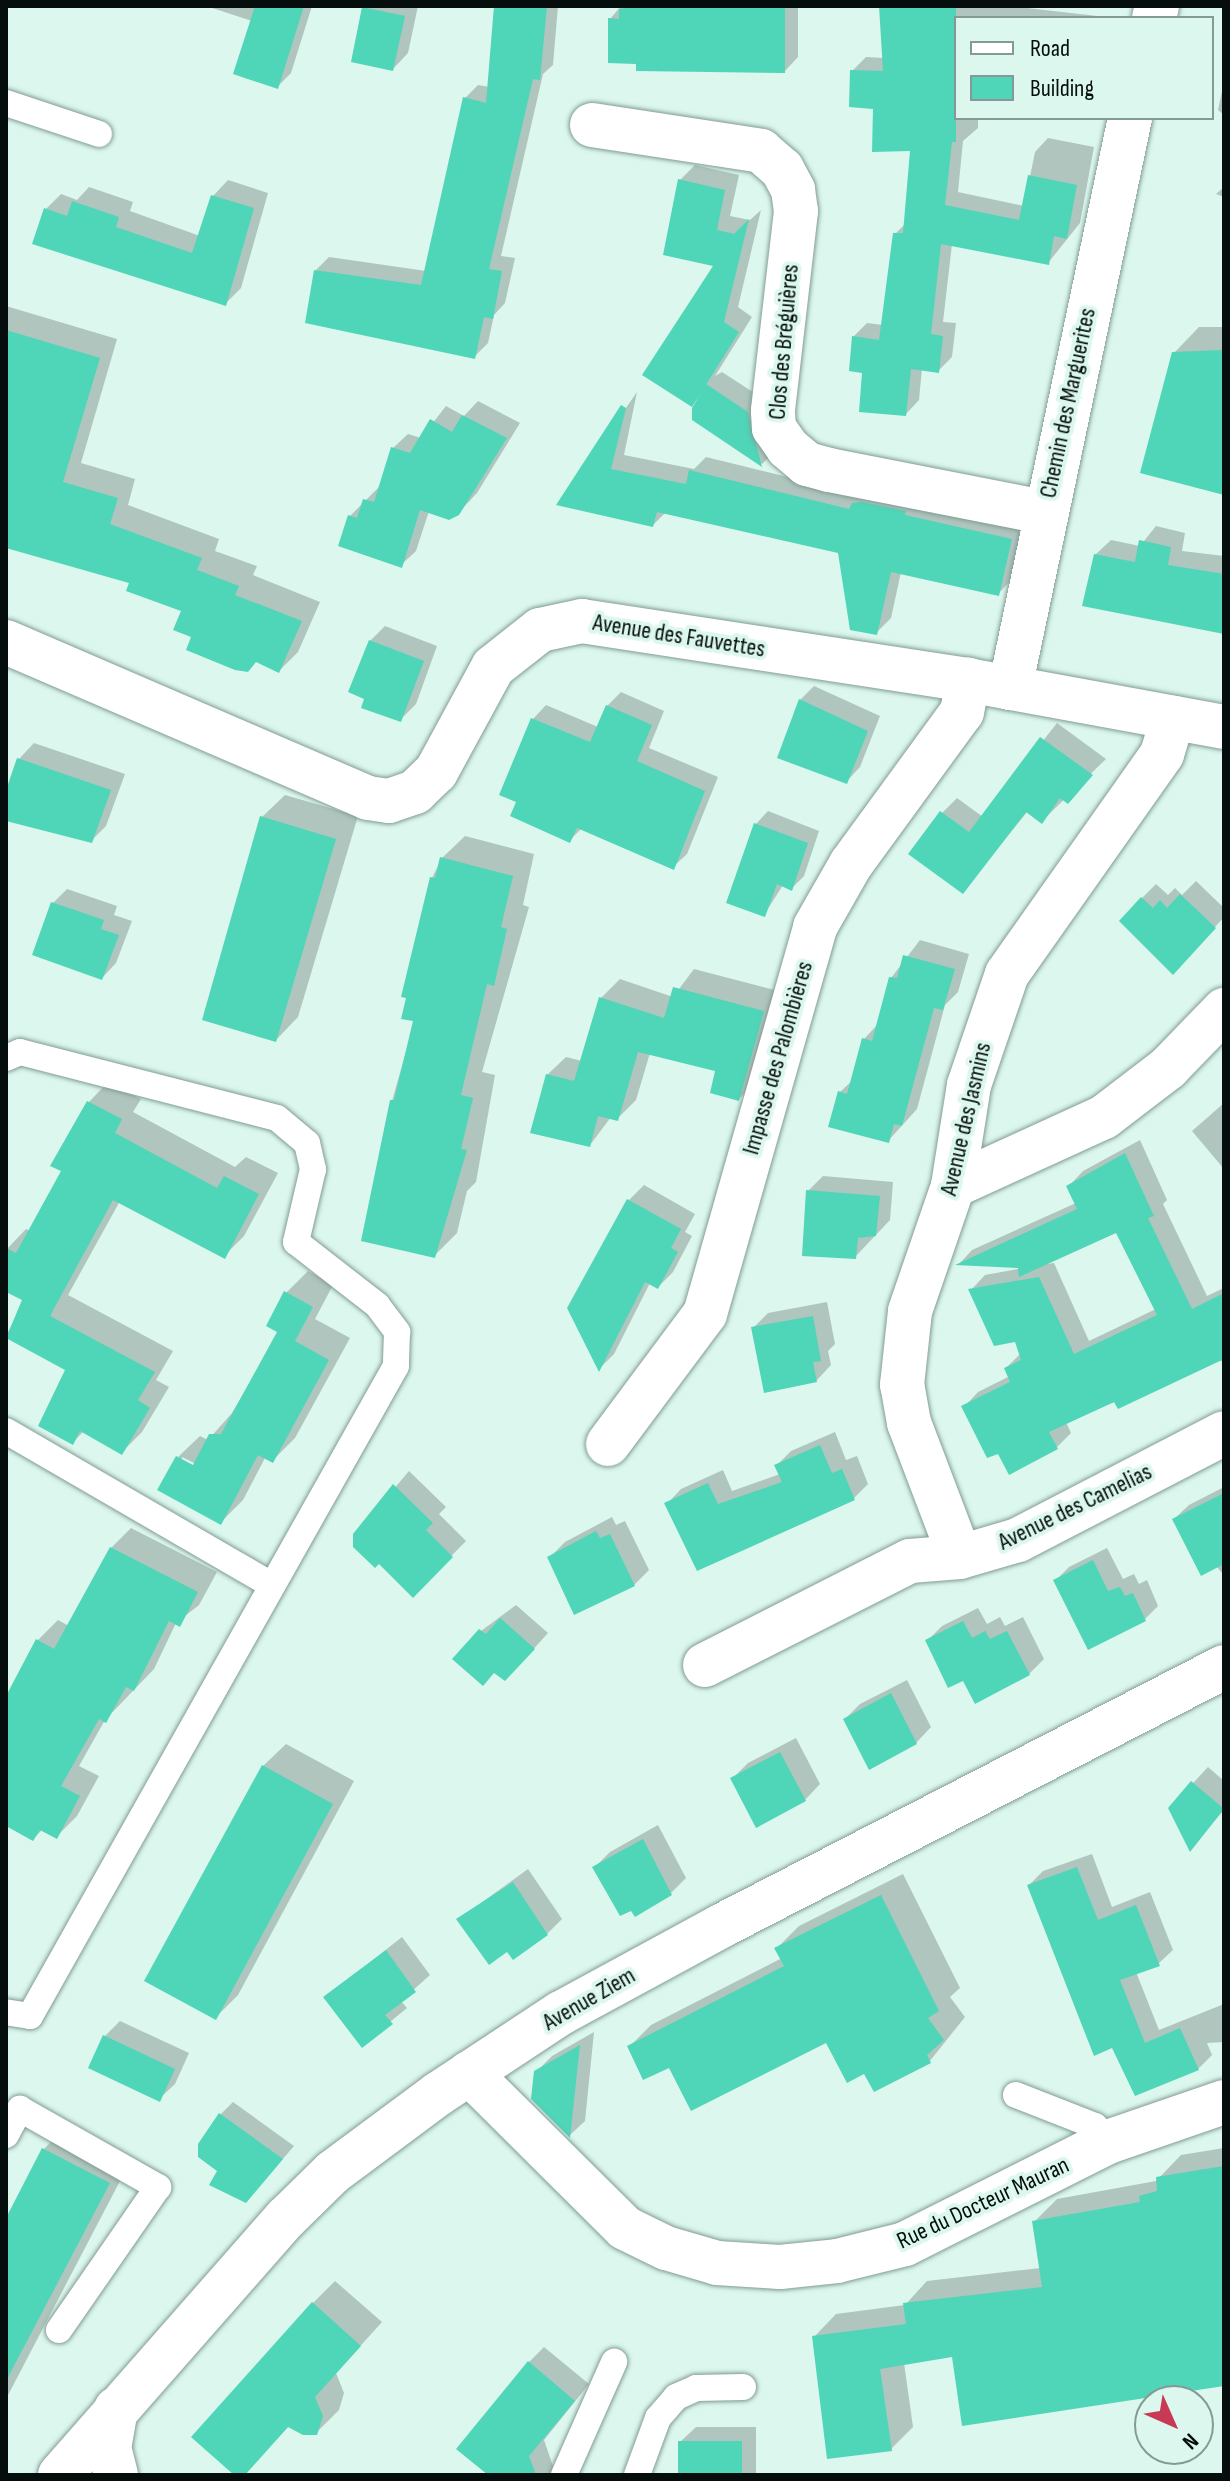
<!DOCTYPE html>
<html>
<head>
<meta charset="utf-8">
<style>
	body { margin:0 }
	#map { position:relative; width:1230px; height:2481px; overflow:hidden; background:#dbf7ee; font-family:"Sofia Sans Condensed",sans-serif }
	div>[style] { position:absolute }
	.shadow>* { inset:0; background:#0003 }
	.building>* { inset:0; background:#4fd5b7 }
	.roads { filter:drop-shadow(0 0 2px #829c94) drop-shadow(0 0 2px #829c94) }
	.lane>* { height:26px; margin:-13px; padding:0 13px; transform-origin:13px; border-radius:13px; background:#fff }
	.street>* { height:44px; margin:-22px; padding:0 22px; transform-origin:22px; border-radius:22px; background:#fff }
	span { translate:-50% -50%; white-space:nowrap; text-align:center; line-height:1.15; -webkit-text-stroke:8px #dbf7ee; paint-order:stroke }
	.street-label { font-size:24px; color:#050e0c }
	.frame { position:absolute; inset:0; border:8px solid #050e0c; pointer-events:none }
	.legend { position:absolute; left:954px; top:16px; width:260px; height:104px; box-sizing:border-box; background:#dbf7ee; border:2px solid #859a94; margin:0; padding:10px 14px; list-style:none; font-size:24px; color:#050e0c }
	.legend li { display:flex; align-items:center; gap:16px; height:40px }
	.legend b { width:40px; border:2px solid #859a94 }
	.north { position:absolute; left:1134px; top:2385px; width:80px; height:80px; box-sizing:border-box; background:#dbf7ee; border:2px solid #859a94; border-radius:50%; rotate:135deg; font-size:22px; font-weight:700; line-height:32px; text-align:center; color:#050e0c }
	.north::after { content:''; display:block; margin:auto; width:28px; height:36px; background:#c93956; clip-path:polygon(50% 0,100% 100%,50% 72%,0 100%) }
</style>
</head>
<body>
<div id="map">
	<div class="shadow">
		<div style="clip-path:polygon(206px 6px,312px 6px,291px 73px,278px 86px,252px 21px)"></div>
		<div style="clip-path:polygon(366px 6px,418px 6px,408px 53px,393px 69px)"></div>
		<div style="clip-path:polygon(496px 6px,558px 6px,553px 65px,543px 74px,501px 256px,515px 258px,505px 303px,494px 315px,488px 343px,474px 357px,316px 270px,329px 257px,426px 271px,465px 98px,478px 85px,490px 87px)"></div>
		<div style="clip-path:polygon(621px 6px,798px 6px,798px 57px,785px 71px,639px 62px,610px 19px)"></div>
		<div style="clip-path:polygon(881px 6px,1010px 6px,1106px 17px,956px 18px,956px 118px,978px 118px,978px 128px,963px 141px,958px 192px,1024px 206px,1035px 152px,1048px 138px,1094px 147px,1080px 223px,1048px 263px,952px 244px,943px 322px,956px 323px,952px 357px,938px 371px,922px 368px,919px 400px,906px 414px,864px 371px,854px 336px,867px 323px,883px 325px,895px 234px,906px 223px,913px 149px,875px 107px,852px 71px,866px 57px,884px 58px)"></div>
		<div style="clip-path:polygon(1224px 82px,1224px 115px,1218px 110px)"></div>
		<div style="clip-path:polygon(695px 165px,739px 175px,730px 216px,750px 220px,761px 210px,738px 307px,752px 317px,715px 376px,722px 372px,762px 398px,776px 451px,762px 464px,694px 419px,700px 396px,692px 404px,716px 265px,680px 180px)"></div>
		<div style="clip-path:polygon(228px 180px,268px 193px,241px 288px,226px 303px,45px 210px,61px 194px,77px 200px,89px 187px,133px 202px,130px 211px,200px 236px,213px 196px)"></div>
		<div style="clip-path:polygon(1224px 187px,1224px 197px,1216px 194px)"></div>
		<div style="clip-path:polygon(6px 306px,117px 339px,81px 463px,135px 479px,128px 505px,219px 539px,215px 551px,257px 566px,253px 575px,320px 602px,298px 652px,279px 671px,194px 636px,183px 610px,132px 582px,6px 546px)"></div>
		<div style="clip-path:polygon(1199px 327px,1224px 327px,1224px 491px,1174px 353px)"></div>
		<div style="clip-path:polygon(637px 392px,624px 455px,694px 469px,706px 457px,862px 495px,1025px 525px,1012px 579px,998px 594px,901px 572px,891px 618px,876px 633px,840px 551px,666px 512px,653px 525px,559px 504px)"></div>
		<div style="clip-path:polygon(478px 401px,520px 423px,477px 493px,462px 509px,429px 511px,416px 551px,401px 565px,350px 516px,380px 486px,393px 448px,408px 434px,421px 438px,446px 406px,464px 416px)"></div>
		<div style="clip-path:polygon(1156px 526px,1185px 533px,1182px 551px,1224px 556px,1224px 632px,1095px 555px,1111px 540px,1140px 546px)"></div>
		<div style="clip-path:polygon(385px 626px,437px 646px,416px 704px,401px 719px,370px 641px)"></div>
		<div style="clip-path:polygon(814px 686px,880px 716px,860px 767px,846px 782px,800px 700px)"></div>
		<div style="clip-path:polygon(621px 692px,664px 711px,649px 748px,718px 777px,687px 854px,673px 867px,582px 828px,570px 840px,519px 801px,533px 719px,546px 705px,598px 727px,607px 706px)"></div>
		<div style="clip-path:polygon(1057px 723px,1106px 759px,1042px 821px,1028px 811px,963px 891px,942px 813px,957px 798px,983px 817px)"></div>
		<div style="clip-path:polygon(34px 743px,125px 774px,106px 826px,91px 841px,6px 819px,6px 796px,19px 759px)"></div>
		<div style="clip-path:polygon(285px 795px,358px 816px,298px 1017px,276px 1040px,262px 817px)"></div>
		<div style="clip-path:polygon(768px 811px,819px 831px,804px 876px,792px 888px,783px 885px,764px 915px,756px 824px)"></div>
		<div style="clip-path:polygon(465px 836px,534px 854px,523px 905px,529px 907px,482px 1072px,495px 1075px,476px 1182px,467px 1191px,457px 1233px,434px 1256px,392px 1101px,415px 1020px,432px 878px,442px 858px)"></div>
		<div style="clip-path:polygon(1196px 881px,1224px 908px,1224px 917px,1187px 958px,1142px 898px,1156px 884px,1168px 895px,1175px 888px,1182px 895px)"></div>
		<div style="clip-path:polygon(67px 889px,117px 906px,114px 915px,132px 921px,116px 963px,102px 978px,53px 903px)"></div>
		<div style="clip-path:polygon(920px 940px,969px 954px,958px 992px,945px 1005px,917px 1109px,888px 1141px,840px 1092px,853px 1080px,864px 1039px,878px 1024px,891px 978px)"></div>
		<div style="clip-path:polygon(694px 969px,782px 992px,758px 1080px,739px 1099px,717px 1070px,650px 1053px,636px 1100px,618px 1118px,611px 1117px,590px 1145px,547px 1075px,566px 1057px,582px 1061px,601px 998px,620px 979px,673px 997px)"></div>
		<div style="clip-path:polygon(108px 1082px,141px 1099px,133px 1112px,235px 1167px,246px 1157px,278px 1173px,244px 1236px,224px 1256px,120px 1201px,68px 1295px,173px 1351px,156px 1380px,169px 1387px,142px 1432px,122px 1452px,84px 1431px,72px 1443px,68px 1369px,6px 1336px,25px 1299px,6px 1290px,6px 1250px,26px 1229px,31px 1231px,63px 1171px,88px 1103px)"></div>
		<div style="clip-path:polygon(1224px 1103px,1224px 1169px,1192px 1131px)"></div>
		<div style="clip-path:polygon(evenodd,1140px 1140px,1167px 1200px,1163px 1204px,1207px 1296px,1224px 1288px,1224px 1362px,1217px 1360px,1066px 1422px,1071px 1433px,1057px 1447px,999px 1451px,964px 1407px,978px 1392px,1010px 1376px,1006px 1368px,1021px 1353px,1017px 1339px,971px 1290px,985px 1275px,1024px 1268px,960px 1263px,972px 1250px,1076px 1203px,1069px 1186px,1083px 1171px,1140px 1140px,1117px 1230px,1156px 1309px,1089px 1341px,1054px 1263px,1046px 1264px,1117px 1230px)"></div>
		<div style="clip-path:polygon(823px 1176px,893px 1182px,890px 1220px,855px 1257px,808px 1191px)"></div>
		<div style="clip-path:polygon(644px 1185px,695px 1214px,685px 1232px,692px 1236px,673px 1272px,658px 1287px,650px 1283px,614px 1354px,599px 1369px,569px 1308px,629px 1200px)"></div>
		<div style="clip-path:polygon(evenodd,308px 1271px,333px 1285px,315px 1319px,350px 1338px,295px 1438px,273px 1460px,266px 1456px,243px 1500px,221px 1522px,178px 1457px,200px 1436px,208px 1440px,232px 1413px,280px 1331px,286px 1293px,308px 1271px,182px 1457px,202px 1467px,201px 1471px,182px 1461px,182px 1457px)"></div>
		<div style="clip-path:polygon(827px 1302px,835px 1344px,828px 1351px,831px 1365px,816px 1381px,753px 1328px,768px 1313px)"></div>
		<div style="clip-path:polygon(835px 1432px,846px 1460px,857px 1456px,868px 1484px,854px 1498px,698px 1568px,667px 1504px,681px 1489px,723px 1470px,732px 1491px,780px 1474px,777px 1465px,791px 1451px)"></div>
		<div style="clip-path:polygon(409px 1471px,446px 1507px,439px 1514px,466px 1541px,413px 1595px,355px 1535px)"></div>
		<div style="clip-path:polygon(1224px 1487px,1224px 1575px,1174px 1519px,1189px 1505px)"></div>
		<div style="clip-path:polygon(612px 1517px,616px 1525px,625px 1521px,649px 1570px,634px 1585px,550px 1557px,565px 1542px)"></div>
		<div style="clip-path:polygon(131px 1528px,217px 1572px,199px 1605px,176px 1623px,154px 1669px,105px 1720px,79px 1766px,99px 1776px,77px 1816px,57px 1836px,43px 1829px,33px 1839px,6px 1824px,6px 1699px,38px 1640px,58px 1620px,69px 1626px,111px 1548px)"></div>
		<div style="clip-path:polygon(1107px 1548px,1123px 1579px,1134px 1574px,1139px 1584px,1147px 1580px,1158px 1606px,1145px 1619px,1055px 1581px,1069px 1567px)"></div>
		<div style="clip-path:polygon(516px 1605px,548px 1633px,520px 1664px,481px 1631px)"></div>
		<div style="clip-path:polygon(978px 1608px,987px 1624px,1000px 1617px,1005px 1626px,1023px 1617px,1044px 1659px,1029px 1674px,964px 1678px,927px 1641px,942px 1626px)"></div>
		<div style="clip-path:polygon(907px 1680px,931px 1727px,916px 1743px,845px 1719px,860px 1704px)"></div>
		<div style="clip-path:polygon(796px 1738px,820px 1784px,805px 1800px,733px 1778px,748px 1763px)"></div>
		<div style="clip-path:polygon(286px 1744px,354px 1781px,238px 1995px,216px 2017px,263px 1766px)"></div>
		<div style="clip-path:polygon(1208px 1767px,1224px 1781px,1224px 1810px,1190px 1848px,1170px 1808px)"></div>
		<div style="clip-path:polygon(658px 1825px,686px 1878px,671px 1893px,594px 1868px,610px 1852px)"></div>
		<div style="clip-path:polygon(1092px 1854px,1112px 1907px,1150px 1892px,1173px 1950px,1158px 1964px,1136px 1972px,1159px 2030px,1224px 2004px,1224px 2042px,1207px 2043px,1212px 2055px,1198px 2069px,1136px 2093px,1029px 1885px,1043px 1871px)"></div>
		<div style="clip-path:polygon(528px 1869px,562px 1919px,547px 1934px,507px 1949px,459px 1919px)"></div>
		<div style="clip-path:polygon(903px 1874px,960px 1988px,950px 1997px,965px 2017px,929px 2062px,865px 2072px,826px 2040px,670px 2065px,629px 2047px,651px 2025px,782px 1958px,777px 1948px,799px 1926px)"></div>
		<div style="clip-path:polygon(402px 1937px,430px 1975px,401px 2001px,407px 2008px,362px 2045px,326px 1997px)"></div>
		<div style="clip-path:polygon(120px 2021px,189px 2053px,175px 2084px,159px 2099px,105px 2036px)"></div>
		<div style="clip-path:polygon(594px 2032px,585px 2121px,570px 2135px,536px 2072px,552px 2056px)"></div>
		<div style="clip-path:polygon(233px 2102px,294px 2146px,258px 2188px,220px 2171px,221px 2114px)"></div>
		<div style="clip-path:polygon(66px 2126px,131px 2160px,6px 2399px,6px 2222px,44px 2149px)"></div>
		<div style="clip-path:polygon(1224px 2148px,1224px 2384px,954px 2355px,904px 2363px,913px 2427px,891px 2449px,814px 2337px,836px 2314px,905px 2305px,927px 2281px,1041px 2268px,1034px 2222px,1057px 2199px,1156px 2181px,1181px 2155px)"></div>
		<div style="clip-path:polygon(335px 2281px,382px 2322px,336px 2373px,344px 2393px,339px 2410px,316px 2433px,289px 2426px,243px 2475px,237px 2475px,313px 2303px)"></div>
		<div style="clip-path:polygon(544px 2347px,589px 2384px,544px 2440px,554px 2469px,548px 2475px,492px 2475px,529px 2362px)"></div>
		<div style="clip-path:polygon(696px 2427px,756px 2427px,756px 2475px,680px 2475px,680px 2442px)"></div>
	</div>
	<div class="building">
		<div style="clip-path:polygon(255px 6px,304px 6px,278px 89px,233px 74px)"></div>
		<div style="clip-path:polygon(494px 6px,547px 6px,540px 80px,533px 79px,489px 269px,502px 271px,493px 319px,484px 317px,475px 359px,305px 323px,314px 270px,421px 285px,463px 97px,486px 103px)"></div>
		<div style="clip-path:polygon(640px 6px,785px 6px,785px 73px,636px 71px,636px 64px,608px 63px,608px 18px,619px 19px,619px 9px)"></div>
		<div style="clip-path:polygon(879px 6px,956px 6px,956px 142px,952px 142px,945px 205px,1019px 220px,1028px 175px,1077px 185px,1067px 239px,1054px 236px,1049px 265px,941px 244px,931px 334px,943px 336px,939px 373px,911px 369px,906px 416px,859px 412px,862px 373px,849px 371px,852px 336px,879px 340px,893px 233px,903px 233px,910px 151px,872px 152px,873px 109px,849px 107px,850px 70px,883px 71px)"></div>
		<div style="clip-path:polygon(362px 7px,405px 16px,393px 71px,351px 62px)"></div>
		<div style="clip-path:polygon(678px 179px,725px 190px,717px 230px,734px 234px,749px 219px,724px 322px,739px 332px,692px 407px,642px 375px,713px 266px,663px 255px)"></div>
		<div style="clip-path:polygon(211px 195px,254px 208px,226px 306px,32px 244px,44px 208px,67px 216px,72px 201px,119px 217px,116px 227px,192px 253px)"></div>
		<div style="clip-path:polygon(6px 330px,100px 358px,63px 482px,118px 498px,110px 524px,202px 558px,197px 570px,239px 586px,235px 595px,302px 621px,279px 673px,256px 662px,248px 672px,235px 670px,186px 650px,191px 637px,173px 630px,181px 611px,126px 591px,129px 583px,6px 548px)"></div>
		<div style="clip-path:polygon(1224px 350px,1224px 495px,1140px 473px,1172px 352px)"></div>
		<div style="clip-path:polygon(706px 384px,748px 412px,762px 467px,692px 420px,692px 408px)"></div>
		<div style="clip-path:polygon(621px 405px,626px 408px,611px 469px,686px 484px,689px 470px,849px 509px,852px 503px,862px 502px,906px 511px,905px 515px,1012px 539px,999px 596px,891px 572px,877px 635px,850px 630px,838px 553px,657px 512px,653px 527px,556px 505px)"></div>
		<div style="clip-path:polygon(462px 415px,507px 438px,459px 515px,449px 520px,420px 510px,402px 568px,338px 546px,348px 515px,357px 518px,363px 499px,374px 502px,391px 447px,410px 453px,430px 419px,452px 432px)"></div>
		<div style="clip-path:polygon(1139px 540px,1171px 547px,1168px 565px,1224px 574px,1224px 634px,1082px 606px,1094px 554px,1135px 562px)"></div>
		<div style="clip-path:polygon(369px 640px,424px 661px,401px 722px,361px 708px,364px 699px,348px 692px)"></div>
		<div style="clip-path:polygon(799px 699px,868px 731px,847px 784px,777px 758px)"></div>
		<div style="clip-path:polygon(606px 705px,652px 725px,637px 761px,705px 791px,674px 870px,577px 828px,570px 843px,510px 816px,516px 802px,499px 795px,531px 718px,590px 742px)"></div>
		<div style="clip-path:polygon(1040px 737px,1093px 775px,1068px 804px,1060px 798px,1042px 824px,1026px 812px,963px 894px,908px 854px,940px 811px,969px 832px)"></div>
		<div style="clip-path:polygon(17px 758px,111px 790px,92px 843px,6px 821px,6px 790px)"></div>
		<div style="clip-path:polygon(260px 816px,336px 839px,276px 1042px,202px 1020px)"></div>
		<div style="clip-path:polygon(754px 823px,808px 843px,792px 891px,777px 884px,765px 917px,726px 903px)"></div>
		<div style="clip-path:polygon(440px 857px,513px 876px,501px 927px,507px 929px,494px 986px,487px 984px,461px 1095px,473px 1098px,461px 1149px,467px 1150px,435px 1258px,361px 1241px,390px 1100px,394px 1100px,413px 1021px,401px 1019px,406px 998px,401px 997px,430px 877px,435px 878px)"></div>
		<div style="clip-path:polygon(1180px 894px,1216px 928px,1173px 975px,1119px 921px,1141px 897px,1153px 908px,1160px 900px,1167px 908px)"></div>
		<div style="clip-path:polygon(51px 902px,104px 920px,101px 929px,119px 935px,102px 980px,32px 955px)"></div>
		<div style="clip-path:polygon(903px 955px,955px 969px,943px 1010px,934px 1008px,902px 1126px,894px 1124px,889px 1143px,828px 1127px,838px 1091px,847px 1094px,862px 1038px,872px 1041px,889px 977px,897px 978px)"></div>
		<div style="clip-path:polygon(673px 987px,764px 1011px,739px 1101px,710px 1093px,715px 1071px,638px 1052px,618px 1121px,598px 1116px,590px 1147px,530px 1133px,546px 1074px,574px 1081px,599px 997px,664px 1018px)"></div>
		<div style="clip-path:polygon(87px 1101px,122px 1119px,115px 1133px,217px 1188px,224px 1176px,259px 1194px,225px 1259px,113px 1200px,50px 1316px,155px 1372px,138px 1400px,150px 1408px,122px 1455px,80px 1431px,73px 1445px,38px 1426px,65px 1370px,6px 1338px,22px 1300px,6px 1292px,6px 1248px,16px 1253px,61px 1171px,50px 1166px)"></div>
		<div style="clip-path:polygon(1125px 1153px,1154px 1216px,1148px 1218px,1192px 1309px,1224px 1293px,1224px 1359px,1118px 1409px,1114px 1402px,1049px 1432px,1058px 1449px,1009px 1475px,998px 1454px,987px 1458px,961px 1406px,1010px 1382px,1004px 1368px,1021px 1360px,1015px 1342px,994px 1346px,968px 1289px,1039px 1277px,1074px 1354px,1157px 1315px,1116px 1233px,1019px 1277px,1018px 1268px,955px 1265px,1077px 1209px,1066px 1186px)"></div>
		<div style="clip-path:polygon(806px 1190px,880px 1196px,876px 1236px,858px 1238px,856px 1259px,802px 1256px)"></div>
		<div style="clip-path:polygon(627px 1199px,681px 1229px,671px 1248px,678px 1252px,658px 1289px,645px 1282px,599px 1372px,567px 1308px)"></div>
		<div style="clip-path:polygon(284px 1291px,313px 1307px,295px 1341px,329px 1360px,273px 1463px,258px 1455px,221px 1525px,157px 1490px,176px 1456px,193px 1465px,209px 1434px,221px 1434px,277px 1332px,266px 1326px)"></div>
		<div style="clip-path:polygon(813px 1316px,821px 1361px,813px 1362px,817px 1382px,764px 1393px,751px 1327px)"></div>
		<div style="clip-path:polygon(820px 1445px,832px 1473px,842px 1469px,855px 1500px,697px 1571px,664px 1503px,708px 1483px,718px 1504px,782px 1482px,774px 1465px)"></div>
		<div style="clip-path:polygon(393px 1484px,433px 1523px,426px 1530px,453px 1557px,413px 1598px,379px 1564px,375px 1568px,353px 1547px,353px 1534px)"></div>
		<div style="clip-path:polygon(1224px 1493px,1224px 1564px,1201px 1576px,1172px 1519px)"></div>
		<div style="clip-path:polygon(596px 1531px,600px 1538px,610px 1534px,635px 1586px,574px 1615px,547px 1557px)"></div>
		<div style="clip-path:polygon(110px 1547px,198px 1592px,180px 1627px,169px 1621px,134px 1691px,126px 1687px,106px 1723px,99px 1719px,61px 1786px,80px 1796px,57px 1839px,40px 1830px,33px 1841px,6px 1826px,6px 1696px,36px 1639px,54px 1649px)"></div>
		<div style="clip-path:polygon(1093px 1560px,1108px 1591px,1120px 1587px,1125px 1596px,1133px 1593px,1146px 1621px,1088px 1650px,1053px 1580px)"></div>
		<div style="clip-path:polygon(500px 1618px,535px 1649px,505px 1681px,494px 1673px,483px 1686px,452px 1659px,479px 1629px,486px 1634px)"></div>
		<div style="clip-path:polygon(963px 1621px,972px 1638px,985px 1631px,990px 1639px,1007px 1631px,1030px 1675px,975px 1704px,963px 1681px,948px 1688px,925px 1640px)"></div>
		<div style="clip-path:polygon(891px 1693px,917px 1744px,869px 1770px,843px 1719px)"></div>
		<div style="clip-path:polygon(780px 1752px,806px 1801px,756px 1828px,730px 1778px)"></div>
		<div style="clip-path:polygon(262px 1765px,333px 1804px,216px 2020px,144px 1981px)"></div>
		<div style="clip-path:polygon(1191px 1781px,1224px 1809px,1190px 1852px,1168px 1808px)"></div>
		<div style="clip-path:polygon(643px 1839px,672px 1895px,635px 1917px,631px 1911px,620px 1916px,592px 1867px)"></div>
		<div style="clip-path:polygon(1077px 1867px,1098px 1920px,1136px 1905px,1160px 1966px,1120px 1980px,1145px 2043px,1180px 2028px,1199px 2070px,1135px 2096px,1112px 2048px,1094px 2056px,1027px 1885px)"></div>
		<div style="clip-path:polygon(513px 1882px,548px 1935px,513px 1960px,507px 1952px,489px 1965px,456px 1919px)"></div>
		<div style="clip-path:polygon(881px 1895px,939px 2011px,928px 2018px,944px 2040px,927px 2055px,931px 2063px,874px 2092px,864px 2074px,847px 2083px,826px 2043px,691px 2111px,669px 2068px,643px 2080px,627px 2046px,784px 1966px,774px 1948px)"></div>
		<div style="clip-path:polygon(386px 1950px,416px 1992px,385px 2015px,393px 2024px,362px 2048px,323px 1997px)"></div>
		<div style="clip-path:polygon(103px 2035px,175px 2069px,160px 2102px,88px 2068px)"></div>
		<div style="clip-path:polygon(580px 2045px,575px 2091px,570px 2138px,531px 2099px,534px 2071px)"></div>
		<div style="clip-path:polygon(219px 2113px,283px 2159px,246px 2203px,209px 2185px,217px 2171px,198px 2157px,198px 2144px)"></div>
		<div style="clip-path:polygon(42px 2148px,110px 2183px,6px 2381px,6px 2218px)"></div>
		<div style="clip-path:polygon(1224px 2166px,1224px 2386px,962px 2426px,952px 2357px,880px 2369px,892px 2451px,827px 2459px,812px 2336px,906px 2324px,903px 2303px,1042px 2287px,1032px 2221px,1140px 2202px,1139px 2196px,1157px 2191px,1156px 2177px)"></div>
		<div style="clip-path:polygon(312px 2302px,361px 2346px,315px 2397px,323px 2416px,317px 2435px,303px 2435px,288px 2427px,245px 2475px,234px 2475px,191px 2437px)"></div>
		<div style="clip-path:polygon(528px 2361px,575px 2401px,529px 2456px,536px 2475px,488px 2475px,456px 2449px)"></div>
		<div style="clip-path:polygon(678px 2441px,742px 2441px,742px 2475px,678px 2475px)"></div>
	</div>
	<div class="roads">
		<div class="lane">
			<div style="left:6px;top:103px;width:98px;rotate:18.4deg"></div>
			<div style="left:6px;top:1058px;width:15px;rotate:-23deg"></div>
			<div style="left:20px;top:1052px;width:265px;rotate:14.4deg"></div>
			<div style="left:277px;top:1118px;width:39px;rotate:40deg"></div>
			<div style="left:307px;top:1143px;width:27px;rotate:77deg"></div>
			<div style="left:313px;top:1169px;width:75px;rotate:103.1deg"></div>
			<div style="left:296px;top:1242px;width:103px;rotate:37.9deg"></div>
			<div style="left:377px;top:1305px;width:34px;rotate:53deg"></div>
			<div style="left:397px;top:1332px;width:34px;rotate:92deg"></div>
			<div style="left:396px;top:1366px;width:746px;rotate:119.38deg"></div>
			<div style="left:30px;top:2016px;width:24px;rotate:-171deg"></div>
			<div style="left:6px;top:1431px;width:307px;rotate:30.1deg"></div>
			<div style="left:1016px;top:2095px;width:85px;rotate:21.4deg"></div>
			<div style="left:1095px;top:2126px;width:21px;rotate:51deg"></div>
			<div style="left:6px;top:2135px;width:30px;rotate:-62deg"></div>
			<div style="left:20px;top:2109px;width:159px;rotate:29.5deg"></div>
			<div style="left:158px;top:2187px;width:174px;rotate:124.7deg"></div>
			<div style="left:564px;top:2475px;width:124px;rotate:-66.1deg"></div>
			<div style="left:637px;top:2475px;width:61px;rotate:-69.8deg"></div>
			<div style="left:658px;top:2418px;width:28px;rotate:-49deg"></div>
			<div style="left:676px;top:2397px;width:22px;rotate:-24deg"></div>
			<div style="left:696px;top:2388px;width:47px;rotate:-1.2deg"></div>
		</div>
		<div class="street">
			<div style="left:1154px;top:18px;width:12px;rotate:-76deg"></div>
			<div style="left:592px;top:125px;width:171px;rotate:8.7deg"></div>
			<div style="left:761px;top:151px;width:28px;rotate:41deg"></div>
			<div style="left:782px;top:169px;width:24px;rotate:62deg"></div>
			<div style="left:793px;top:190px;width:21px;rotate:82deg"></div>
			<div style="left:796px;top:211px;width:201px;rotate:96.6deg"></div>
			<div style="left:773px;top:411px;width:17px;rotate:87deg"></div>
			<div style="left:774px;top:428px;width:24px;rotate:55deg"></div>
			<div style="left:788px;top:448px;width:25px;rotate:40deg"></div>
			<div style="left:807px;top:464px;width:23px;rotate:15deg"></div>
			<div style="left:829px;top:470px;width:219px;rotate:11.1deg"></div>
			<div style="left:6px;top:642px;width:394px;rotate:23.3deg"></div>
			<div style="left:368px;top:798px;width:21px;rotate:8deg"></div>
			<div style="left:389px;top:801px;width:28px;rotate:-19deg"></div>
			<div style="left:415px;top:792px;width:29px;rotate:-44deg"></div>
			<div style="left:436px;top:772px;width:119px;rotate:-61.5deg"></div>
			<div style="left:493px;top:667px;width:60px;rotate:-38.2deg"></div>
			<div style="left:540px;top:630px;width:43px;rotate:-12.1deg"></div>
			<div style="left:582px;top:621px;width:390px;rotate:8.7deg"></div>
			<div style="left:968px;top:680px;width:260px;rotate:10.4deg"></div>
			<div style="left:1010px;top:688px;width:582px;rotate:-78.11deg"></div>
			<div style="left:953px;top:1186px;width:166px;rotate:-24.6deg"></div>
			<div style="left:1104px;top:1117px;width:81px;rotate:-37.4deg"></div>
			<div style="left:1168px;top:1068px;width:81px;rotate:-46deg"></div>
			<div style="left:608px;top:1444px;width:162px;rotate:-53.3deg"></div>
			<div style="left:705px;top:1314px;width:402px;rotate:-74.1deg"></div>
			<div style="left:815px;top:927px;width:73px;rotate:-60.3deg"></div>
			<div style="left:851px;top:864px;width:188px;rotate:-53.9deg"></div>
			<div style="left:962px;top:712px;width:33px;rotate:-79deg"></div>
			<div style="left:960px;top:1557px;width:143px;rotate:-110.8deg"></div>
			<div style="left:909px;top:1423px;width:39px;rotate:-100deg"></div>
			<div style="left:902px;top:1385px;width:74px;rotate:-83.8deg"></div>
			<div style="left:910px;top:1311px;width:132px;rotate:-71deg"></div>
			<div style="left:953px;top:1186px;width:102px;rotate:-81deg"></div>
			<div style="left:969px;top:1085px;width:117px;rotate:-71.1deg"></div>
			<div style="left:1007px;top:974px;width:269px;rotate:-54.8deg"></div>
			<div style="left:1162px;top:754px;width:38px;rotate:-73deg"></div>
			<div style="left:705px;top:1665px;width:230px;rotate:-26.9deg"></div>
			<div style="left:910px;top:1561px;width:50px;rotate:-4.6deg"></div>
			<div style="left:960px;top:1557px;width:60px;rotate:-16.3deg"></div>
			<div style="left:1018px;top:1540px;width:232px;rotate:-27.4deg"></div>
			<div style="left:469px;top:2073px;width:220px;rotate:44.8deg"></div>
			<div style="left:625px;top:2228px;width:46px;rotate:26deg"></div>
			<div style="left:666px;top:2248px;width:53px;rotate:16.4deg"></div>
			<div style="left:717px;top:2263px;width:63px;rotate:3.6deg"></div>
			<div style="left:780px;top:2267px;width:57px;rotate:-6deg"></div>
			<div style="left:837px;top:2261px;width:70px;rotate:-14deg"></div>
			<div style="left:905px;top:2244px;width:227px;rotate:-26.7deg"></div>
			<div style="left:1108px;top:2142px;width:123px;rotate:-19deg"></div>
			<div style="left:116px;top:2409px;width:39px;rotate:100deg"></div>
			<div style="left:109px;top:2447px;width:29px;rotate:76deg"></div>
			<div style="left:60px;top:2475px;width:342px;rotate:-48.7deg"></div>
			<div style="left:286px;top:2218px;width:66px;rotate:-44.4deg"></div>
			<div style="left:333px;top:2172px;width:131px;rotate:-36.6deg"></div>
			<div style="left:438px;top:2094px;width:147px;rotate:-33.4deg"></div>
			<div style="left:561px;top:2013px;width:182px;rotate:-28.5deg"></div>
			<div style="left:721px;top:1926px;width:566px;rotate:-27.24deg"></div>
		</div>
	</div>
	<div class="street-label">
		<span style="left:784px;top:342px;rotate:-85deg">Clos des Bréguières</span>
		<span style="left:1068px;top:403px;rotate:-78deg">Chemin des Marguerites</span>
		<span style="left:679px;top:636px;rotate:9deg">Avenue des Fauvettes</span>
		<span style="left:778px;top:1058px;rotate:-74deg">Impasse des Palombières</span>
		<span style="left:966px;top:1119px;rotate:-77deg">Avenue des Jasmins</span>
		<span style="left:1075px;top:1507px;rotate:-26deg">Avenue des Camelias</span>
		<span style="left:589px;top:1999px;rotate:-30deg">Avenue Ziem</span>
		<span style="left:983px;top:2203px;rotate:-25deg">Rue du Docteur Mauran</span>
	</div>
	<div class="frame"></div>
	<ul class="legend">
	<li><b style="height:10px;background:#fff"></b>Road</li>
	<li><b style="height:22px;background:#4fd5b7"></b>Building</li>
	</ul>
	<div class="north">N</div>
</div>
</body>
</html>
